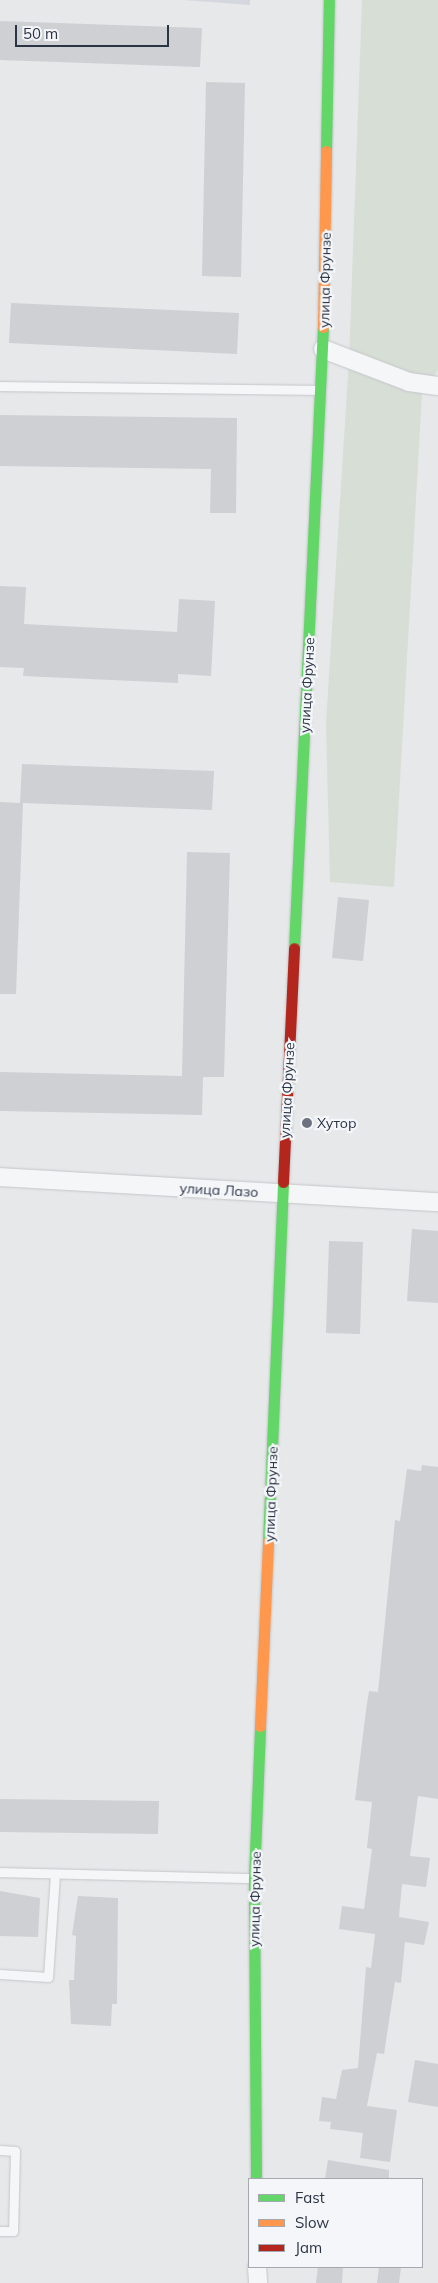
<!DOCTYPE html>
<html>
<head>
<meta charset="utf-8">
<style>
	body { margin:0 }
	#map { position:relative; width:438px; height:2283px; overflow:hidden; background:#e6e8ea; font-family:Mulish,sans-serif }
	div>[style] { position:absolute }
	.built>* { inset:0; background:#d4d7dd }
	.green>* { inset:0; background:#d6ded6 }
	.building>* { inset:0; background:#ced0d3 }
	.roads { filter:drop-shadow(0 0 1px #c4c6c8) drop-shadow(0 0 1px #c4c6c8) }
	.lane>* { height:9px; margin:-4.5px; padding:0 4.5px; transform-origin:4.5px; border-radius:4.5px; background:#f5f6f7 }
	.street>* { height:18px; margin:-9px; padding:0 9px; transform-origin:9px; border-radius:9px; background:#f5f6f7 }
	.fast>* { height:11px; margin:-5.5px; padding:0 5.5px; transform-origin:5.5px; border-radius:5.5px; background:#63d668 }
	.slow>* { height:11px; margin:-5.5px; padding:0 5.5px; transform-origin:5.5px; border-radius:5.5px; background:#ff974d }
	.jam>* { height:11px; margin:-5.5px; padding:0 5.5px; transform-origin:5.5px; border-radius:5.5px; background:#b3261e }
	.dots>* { width:14px; height:14px; translate:-50% -50%; box-sizing:border-box; border:2px solid #f4f6f9; border-radius:50% }
	span { translate:-50% -50%; white-space:nowrap; text-align:center; line-height:1.15; -webkit-text-stroke:4.5px #f4f6f9; paint-order:stroke }
	.street-label { font-size:14px; color:#2b3445 }
	.poi-label { font-size:14px; color:#2b3445 }
	.left { translate:0 -50%; text-align:left }
	.legend { position:absolute; left:248px; top:2178px; width:175px; height:90px; box-sizing:border-box; background:#f4f6f9; border:1px solid #a4a8b1; margin:0; padding:6px 9px; list-style:none; font-size:15px; color:#2b3445 }
	.legend li { display:flex; align-items:center; gap:10px; height:25px }
	.legend b { width:25px; border:1px solid #a4a8b1 }
	.scale { position:absolute; left:15px; top:25px; width:154px; height:22px; box-sizing:border-box; border:2px solid #2b3445; border-top:0; padding-left:6px; font-size:15px; line-height:18px; white-space:nowrap; color:#2b3445; -webkit-text-stroke:4px #f4f6f9; paint-order:stroke }
</style>
</head>
<body>
<div id="map">
	<div class="built">
		<div style="clip-path:polygon(184px 0,250px 0,250px 5px)"></div>
	</div>
	<div class="green">
		<div style="clip-path:polygon(362px 0,438px 0,438px 370px,422px 394px,394px 887px,330px 882px,326px 723px,349px 360px)"></div>
	</div>
	<div class="building">
		<div style="clip-path:polygon(0 21px,202px 28px,200px 67px,0 60px)"></div>
		<div style="clip-path:polygon(206px 82px,245px 83px,241px 277px,202px 276px)"></div>
		<div style="clip-path:polygon(11px 303px,239px 313px,237px 354px,9px 343px)"></div>
		<div style="clip-path:polygon(0 415px,237px 418px,236px 513px,210px 513px,211px 469px,0 466px)"></div>
		<div style="clip-path:polygon(0 586px,26px 587px,24px 624px,177px 632px,179px 599px,215px 601px,211px 676px,178px 674px,178px 683px,23px 676px,24px 668px,0 667px)"></div>
		<div style="clip-path:polygon(22px 764px,214px 771px,212px 810px,23px 803px,16px 994px,0 994px,0 802px,20px 803px)"></div>
		<div style="clip-path:polygon(187px 852px,230px 853px,224px 1077px,203px 1077px,202px 1115px,0 1111px,0 1072px,182px 1076px)"></div>
		<div style="clip-path:polygon(338px 897px,369px 900px,363px 961px,332px 958px)"></div>
		<div style="clip-path:polygon(412px 1229px,438px 1231px,438px 1303px,407px 1301px)"></div>
		<div style="clip-path:polygon(329px 1241px,363px 1242px,360px 1334px,326px 1333px)"></div>
		<div style="clip-path:polygon(422px 1465px,438px 1467px,438px 1799px,418px 1796px,410px 1856px,430px 1858px,426px 1887px,402px 1884px,399px 1917px,429px 1922px,424px 1945px,405px 1942px,401px 1983px,395px 1982px,384px 2054px,377px 2053px,367px 2106px,397px 2110px,390px 2162px,360px 2158px,363px 2133px,330px 2129px,331px 2122px,319px 2121px,322px 2097px,336px 2099px,342px 2070px,358px 2068px,366px 1967px,371px 1968px,375px 1934px,339px 1929px,342px 1906px,364px 1909px,372px 1849px,367px 1848px,372px 1802px,355px 1800px,366px 1710px,369px 1691px,378px 1692px,395px 1520px,400px 1521px,407px 1469px,421px 1471px)"></div>
		<div style="clip-path:polygon(0 1799px,159px 1801px,158px 1834px,0 1832px)"></div>
		<div style="clip-path:polygon(0 1891px,40px 1898px,38px 1937px,0 1936px)"></div>
		<div style="clip-path:polygon(78px 1896px,118px 1898px,117px 2004px,112px 2004px,111px 2026px,71px 2024px,69px 1980px,74px 1980px,76px 1936px,72px 1935px)"></div>
		<div style="clip-path:polygon(415px 2060px,438px 2064px,438px 2107px,408px 2102px)"></div>
		<div style="clip-path:polygon(328px 2160px,389px 2170px,389px 2179px,325px 2179px)"></div>
		<div style="clip-path:polygon(318px 2267px,343px 2267px,342px 2283px,316px 2283px)"></div>
		<div style="clip-path:polygon(379px 2267px,401px 2267px,399px 2283px,377px 2283px)"></div>
	</div>
	<div class="roads">
		<div class="lane">
			<div style="left:0;top:386px;width:319px;rotate:0.7deg"></div>
			<div style="left:0;top:1872px;width:252px;rotate:1.4deg"></div>
			<div style="left:0;top:1974px;width:48px;rotate:3.6deg"></div>
			<div style="left:48px;top:1977px;width:102px;rotate:-86.1deg"></div>
			<div style="left:0;top:2150px;width:15px;rotate:4deg"></div>
			<div style="left:15px;top:2151px;width:80px;rotate:91.4deg"></div>
			<div style="left:13px;top:2231px;width:13px;rotate:180deg"></div>
		</div>
		<div class="street">
			<div style="left:323px;top:349px;width:92px;rotate:21deg"></div>
			<div style="left:409px;top:382px;width:29px;rotate:8deg"></div>
			<div style="left:0;top:1177px;width:439px;rotate:3.3deg"></div>
			<div style="left:257px;top:2267px;width:16px;rotate:86deg"></div>
		</div>
		<div class="fast">
			<div style="left:326px;top:151px;width:151px;rotate:-88.9deg"></div>
			<div style="left:294px;top:948px;width:622px;rotate:-87.33deg"></div>
			<div style="left:268px;top:1542px;width:360px;rotate:-87.6deg"></div>
			<div style="left:256px;top:2179px;width:301px;rotate:-90.4deg"></div>
			<div style="left:254px;top:1878px;width:152px;rotate:-87.7deg"></div>
		</div>
		<div class="slow">
			<div style="left:323px;top:327px;width:176px;rotate:-89deg"></div>
			<div style="left:260px;top:1726px;width:184px;rotate:-87.5deg"></div>
		</div>
		<div class="jam">
			<div style="left:283px;top:1182px;width:234px;rotate:-87.3deg"></div>
		</div>
	</div>
	<div class="dots">
		<div style="left:307px;top:1123px;background:#6c737f"></div>
	</div>
	<div class="street-label">
		<span style="left:325px;top:280px;rotate:-89deg">улица Фрунзе</span>
		<span style="left:307px;top:685px;rotate:-87deg">улица Фрунзе</span>
		<span style="left:287px;top:1090px;rotate:-87deg">улица Фрунзе</span>
		<span style="left:219px;top:1190px;rotate:3deg">улица Лазо</span>
		<span style="left:271px;top:1494px;rotate:-88deg">улица Фрунзе</span>
		<span style="left:255px;top:1899px;rotate:-89deg">улица Фрунзе</span>
	</div>
	<div class="poi-label">
		<span class="left" style="left:317px;top:1123px">Хутор</span>
	</div>
	<ul class="legend">
	<li><b style="height:6px;background:#63d668"></b>Fast</li>
	<li><b style="height:6px;background:#ff974d"></b>Slow</li>
	<li><b style="height:6px;background:#b3261e"></b>Jam</li>
	</ul>
	<div class="scale">50 m</div>
</div>
</body>
</html>
